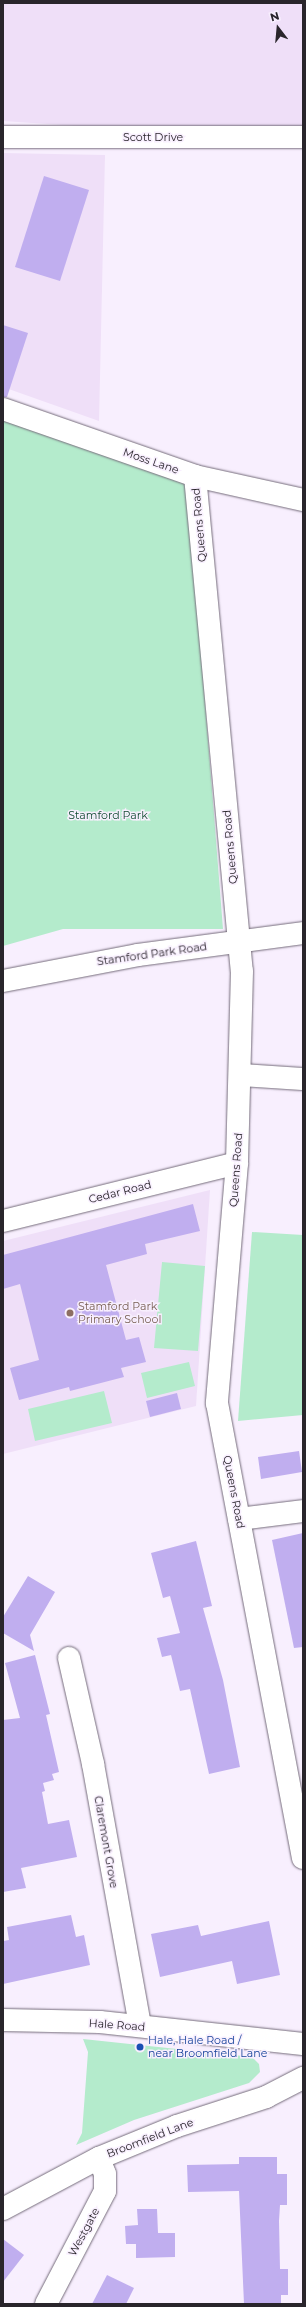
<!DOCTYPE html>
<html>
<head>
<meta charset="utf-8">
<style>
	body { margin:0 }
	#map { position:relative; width:306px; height:2307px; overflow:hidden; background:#f8effe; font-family:Montserrat,sans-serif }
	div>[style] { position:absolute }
	.built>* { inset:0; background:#efdff8 }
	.green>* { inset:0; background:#b4ebcc }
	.building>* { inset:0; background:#c0aeef }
	.roads { filter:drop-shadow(0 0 1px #756c7b) drop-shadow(0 0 1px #756c7b) }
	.minor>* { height:22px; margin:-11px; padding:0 11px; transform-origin:11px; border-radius:11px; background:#fff }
	.major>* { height:22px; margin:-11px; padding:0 11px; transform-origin:11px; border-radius:11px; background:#fff }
	.dots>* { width:11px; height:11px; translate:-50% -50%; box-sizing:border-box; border:2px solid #f8effe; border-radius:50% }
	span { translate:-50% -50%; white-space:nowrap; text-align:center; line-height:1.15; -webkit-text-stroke:3px #f8effe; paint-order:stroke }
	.street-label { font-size:11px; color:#29252b }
	.park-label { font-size:11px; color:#104b31 }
	.education-label { font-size:11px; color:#785e54 }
	.left { translate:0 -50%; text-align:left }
	.transit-label { font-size:11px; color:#164399 }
	.frame { position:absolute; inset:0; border:4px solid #29252b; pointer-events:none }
	.north { position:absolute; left:258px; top:8px; width:40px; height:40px; -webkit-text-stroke:3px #f8effe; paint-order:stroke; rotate:344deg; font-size:11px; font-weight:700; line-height:16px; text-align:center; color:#29252b }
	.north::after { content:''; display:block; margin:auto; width:14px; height:18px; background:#29252b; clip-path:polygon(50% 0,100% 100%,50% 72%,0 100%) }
</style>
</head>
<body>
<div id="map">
	<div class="built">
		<div style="clip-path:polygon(3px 3px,303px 3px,303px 141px,3px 121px)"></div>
		<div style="clip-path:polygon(3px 153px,105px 155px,99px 421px,3px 387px)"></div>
		<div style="clip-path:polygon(210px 1190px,196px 1406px,3px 1454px,3px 1241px)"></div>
	</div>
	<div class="green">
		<div style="clip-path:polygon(3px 420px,188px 485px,223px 929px,63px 929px,3px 946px)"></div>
		<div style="clip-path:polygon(252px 1232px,303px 1235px,303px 1415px,238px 1421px)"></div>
		<div style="clip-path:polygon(162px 1262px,205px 1266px,198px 1351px,154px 1348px)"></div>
		<div style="clip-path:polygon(189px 1362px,195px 1386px,147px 1398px,141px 1373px)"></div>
		<div style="clip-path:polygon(104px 1391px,112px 1423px,35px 1441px,28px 1409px)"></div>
		<div style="clip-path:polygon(83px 2039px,252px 2057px,259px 2064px,260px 2072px,249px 2083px,134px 2120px,76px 2145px,82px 2133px,88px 2052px)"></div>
	</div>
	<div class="building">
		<div style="clip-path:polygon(44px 176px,89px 190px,60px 281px,15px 267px)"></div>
		<div style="clip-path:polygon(3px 325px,28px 333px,7px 397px,3px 397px)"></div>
		<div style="clip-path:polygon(193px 1204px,200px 1231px,145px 1244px,147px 1254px,106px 1265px,126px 1340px,139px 1337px,146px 1362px,121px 1368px,124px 1377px,70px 1391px,69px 1387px,19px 1400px,10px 1368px,39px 1360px,20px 1284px,3px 1289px,3px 1255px)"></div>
		<div style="clip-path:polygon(177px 1393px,181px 1409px,150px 1417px,146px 1401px)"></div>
		<div style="clip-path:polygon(299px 1451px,302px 1472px,261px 1479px,258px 1457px)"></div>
		<div style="clip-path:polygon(303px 1533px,303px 1647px,294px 1648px,272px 1540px)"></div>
		<div style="clip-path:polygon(196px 1541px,212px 1606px,203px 1608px,223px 1680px,240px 1767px,209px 1774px,190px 1689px,180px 1691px,171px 1655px,162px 1657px,157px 1638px,180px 1633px,170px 1596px,163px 1598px,151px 1553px)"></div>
		<div style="clip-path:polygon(28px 1576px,55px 1592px,30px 1635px,34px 1651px,3px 1633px,3px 1617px)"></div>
		<div style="clip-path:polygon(35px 1655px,50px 1714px,46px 1715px,59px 1772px,52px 1774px,54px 1780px,43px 1783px,45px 1791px,42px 1792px,48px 1824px,69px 1820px,77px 1857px,21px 1868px,26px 1888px,3px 1892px,3px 1720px,20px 1718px,5px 1663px)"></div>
		<div style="clip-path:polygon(71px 1915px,76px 1937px,84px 1935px,90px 1965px,3px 1984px,3px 1941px,9px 1940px,7px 1927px)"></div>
		<div style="clip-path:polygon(269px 1921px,280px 1975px,237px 1984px,232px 1961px,160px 1977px,151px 1934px,198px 1925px,201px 1936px)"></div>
		<div style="clip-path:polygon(239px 2157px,277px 2157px,277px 2174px,287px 2174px,287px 2205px,280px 2205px,279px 2221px,280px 2269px,288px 2269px,288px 2295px,281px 2295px,281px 2304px,244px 2304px,239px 2191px,188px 2192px,187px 2165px,239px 2164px)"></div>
		<div style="clip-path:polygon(137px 2209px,157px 2209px,158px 2233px,175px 2233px,175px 2257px,136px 2258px,136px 2244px,126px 2244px,125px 2226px,138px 2225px)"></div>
		<div style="clip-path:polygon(3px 2239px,24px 2255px,3px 2282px)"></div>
		<div style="clip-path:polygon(107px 2275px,134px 2288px,126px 2304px,92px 2304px)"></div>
	</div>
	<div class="roads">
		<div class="minor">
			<div style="left:3px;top:137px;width:300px"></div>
			<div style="left:3px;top:409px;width:203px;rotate:19.2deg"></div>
			<div style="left:195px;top:476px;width:111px;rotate:12.5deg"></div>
			<div style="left:195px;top:476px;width:497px;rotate:84.6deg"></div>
			<div style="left:242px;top:971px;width:192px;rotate:91.5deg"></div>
			<div style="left:237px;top:1163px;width:241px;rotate:94.8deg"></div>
			<div style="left:217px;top:1403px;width:463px;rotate:79.3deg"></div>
			<div style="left:3px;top:981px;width:137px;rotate:-10.9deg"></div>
			<div style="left:138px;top:955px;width:166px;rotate:-7.6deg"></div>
			<div style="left:241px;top:1075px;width:62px;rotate:3.7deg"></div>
			<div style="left:3px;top:1221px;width:241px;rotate:-13.9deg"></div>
			<div style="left:239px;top:1519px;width:64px;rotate:-7.1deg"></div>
			<div style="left:69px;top:1658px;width:109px;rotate:77.2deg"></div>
			<div style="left:93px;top:1764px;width:266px;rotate:79.8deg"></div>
			<div style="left:46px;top:2304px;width:127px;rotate:-62.4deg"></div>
			<div style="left:105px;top:2191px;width:17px;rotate:-90deg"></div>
			<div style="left:105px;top:2174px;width:17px;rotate:-111deg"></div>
		</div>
		<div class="major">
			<div style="left:3px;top:2020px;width:97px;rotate:1.2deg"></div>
			<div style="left:100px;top:2022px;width:204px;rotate:6.2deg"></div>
			<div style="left:3px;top:2209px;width:109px;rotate:-28deg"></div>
			<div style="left:99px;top:2158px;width:84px;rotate:-22.3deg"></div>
			<div style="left:177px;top:2126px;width:94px;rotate:-18deg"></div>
			<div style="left:266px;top:2097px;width:42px;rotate:-27.2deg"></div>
		</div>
	</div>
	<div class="dots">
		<div style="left:70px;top:1313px;background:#8d6e63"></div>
		<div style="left:140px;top:2047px;background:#1a4fb4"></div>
	</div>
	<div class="street-label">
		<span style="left:153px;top:137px">Scott Drive</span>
		<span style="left:151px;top:461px;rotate:19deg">Moss Lane</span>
		<span style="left:199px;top:525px;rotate:-95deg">Queens Road</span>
		<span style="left:230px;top:847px;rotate:-95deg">Queens Road</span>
		<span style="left:152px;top:954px;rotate:-8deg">Stamford Park Road</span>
		<span style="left:236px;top:1170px;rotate:-86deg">Queens Road</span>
		<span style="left:120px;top:1192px;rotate:-14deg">Cedar Road</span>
		<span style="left:234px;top:1492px;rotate:79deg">Queens Road</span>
		<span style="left:106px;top:1842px;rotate:80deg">Claremont Grove</span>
		<span style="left:117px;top:2025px;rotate:4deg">Hale Road</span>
		<span style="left:150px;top:2138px;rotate:-21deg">Broomfield Lane</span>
		<span style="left:84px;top:2232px;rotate:-62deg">Westgate</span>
	</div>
	<div class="park-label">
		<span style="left:108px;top:815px">Stamford Park</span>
	</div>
	<div class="education-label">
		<span class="left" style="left:78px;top:1313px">Stamford Park<br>Primary School</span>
	</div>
	<div class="transit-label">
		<span class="left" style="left:148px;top:2047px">Hale, Hale Road /<br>near Broomfield Lane</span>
	</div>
	<div class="frame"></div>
	<div class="north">N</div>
</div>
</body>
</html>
